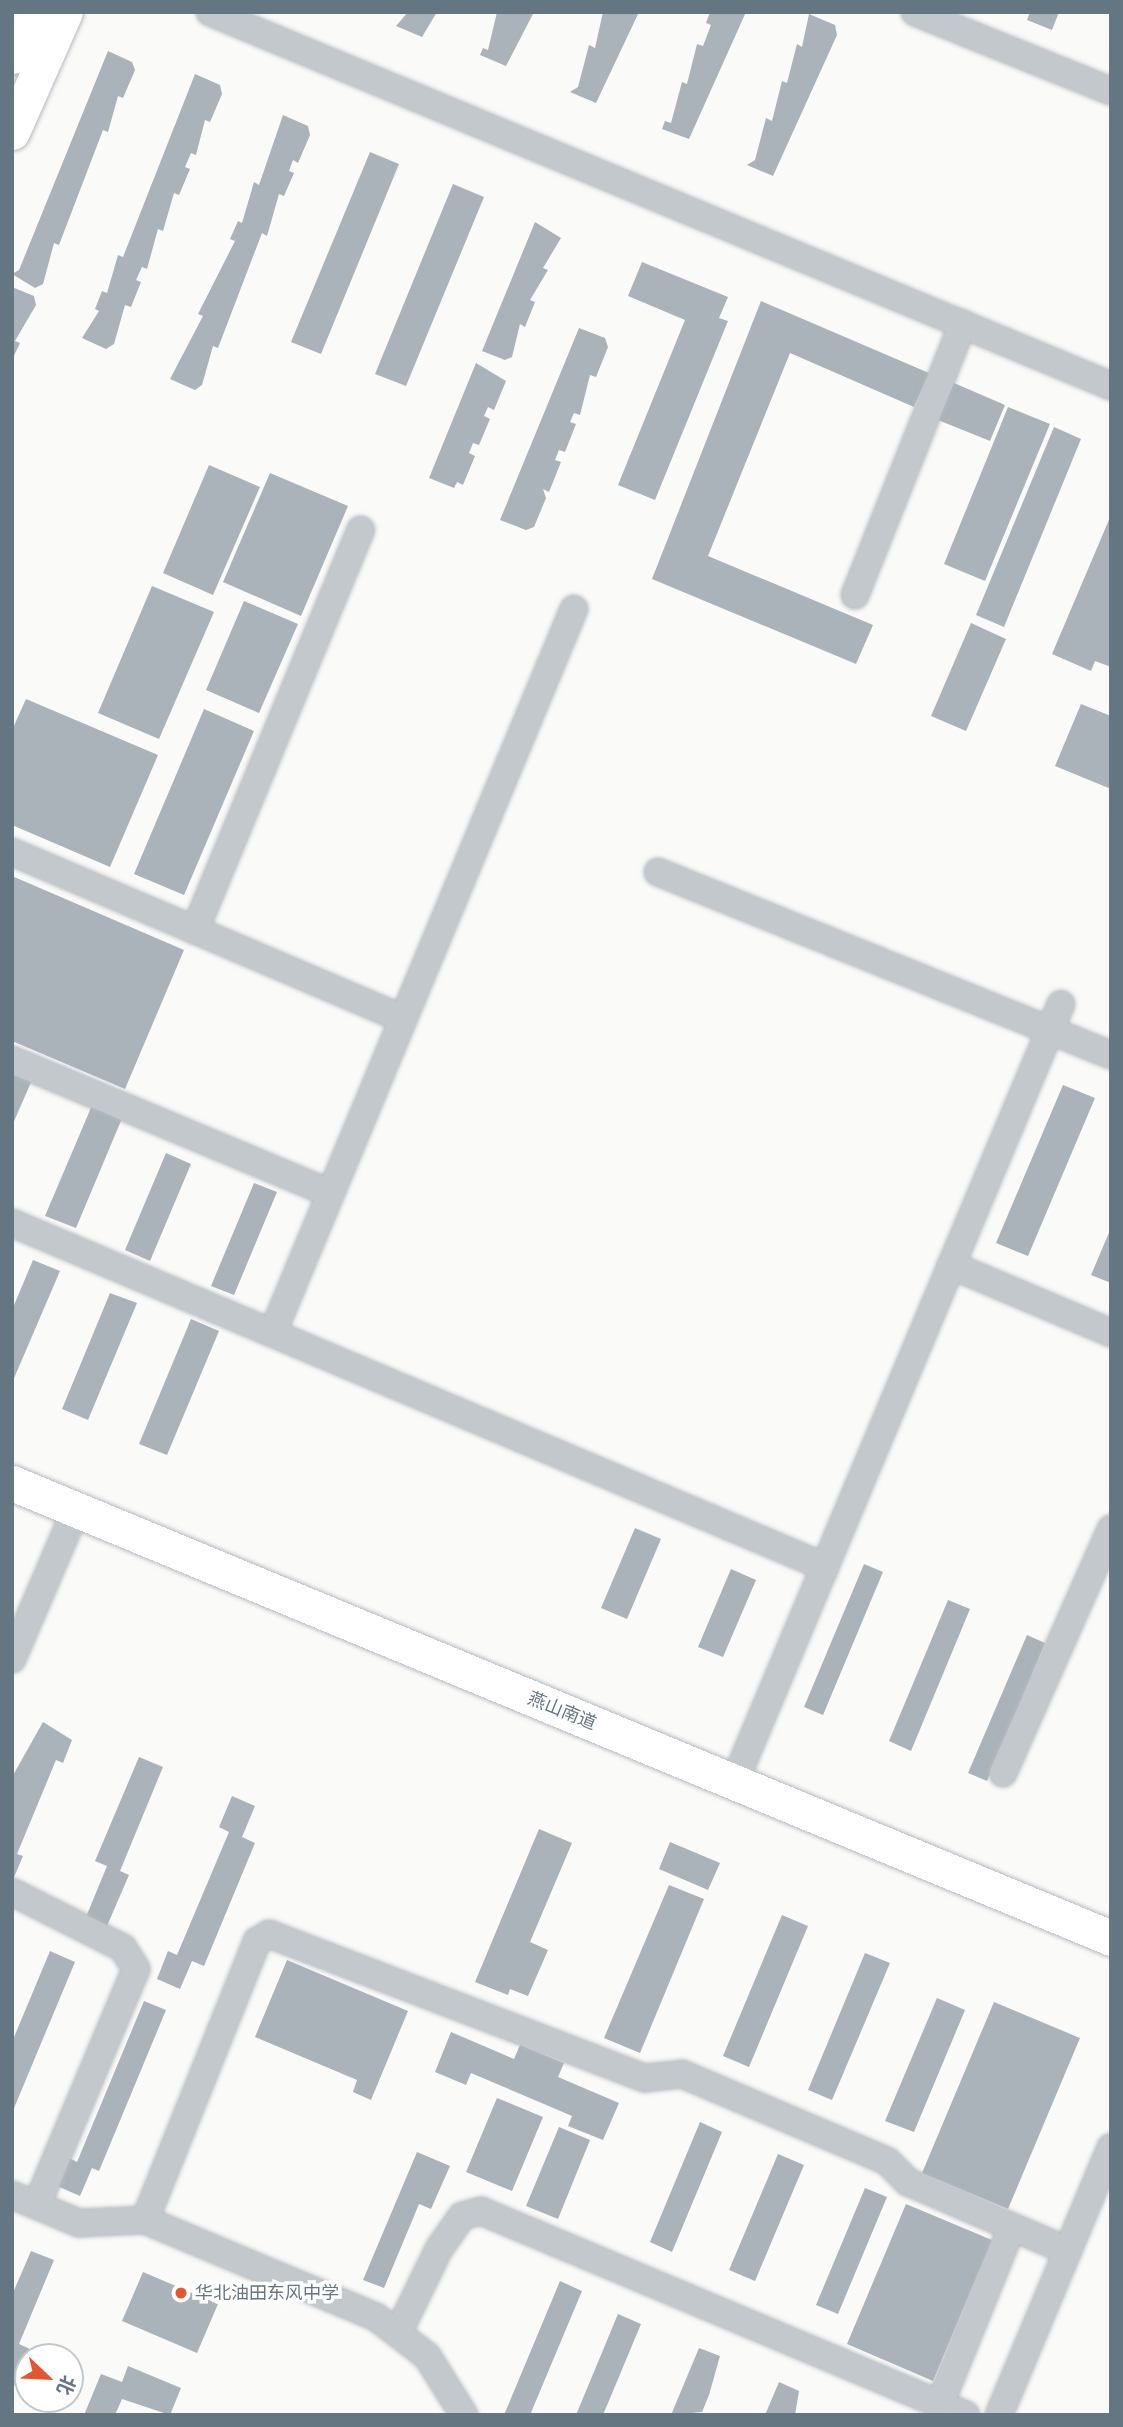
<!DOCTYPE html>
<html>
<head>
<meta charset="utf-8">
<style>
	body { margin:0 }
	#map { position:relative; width:1123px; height:2427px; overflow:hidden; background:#fafaf8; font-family:"DejaVu Sans","Noto Sans SC",sans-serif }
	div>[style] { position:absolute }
	.building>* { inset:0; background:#aab3b9 }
	.roads { filter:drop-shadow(0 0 2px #b5babe) drop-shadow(0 0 2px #b5babe) }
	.minor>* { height:26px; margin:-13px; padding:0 13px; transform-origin:13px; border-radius:13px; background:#c3c8cc }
	.major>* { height:35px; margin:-17.5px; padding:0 17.5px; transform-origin:17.5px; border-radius:17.5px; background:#fff }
	.dots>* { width:19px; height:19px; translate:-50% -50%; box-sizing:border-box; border:4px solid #fff; border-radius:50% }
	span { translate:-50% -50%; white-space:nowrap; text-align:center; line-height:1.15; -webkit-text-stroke:7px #fff; paint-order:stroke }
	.street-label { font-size:18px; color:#657683 }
	.poi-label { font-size:18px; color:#657683 }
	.left { translate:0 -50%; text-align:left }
	.frame { position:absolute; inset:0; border:14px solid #657683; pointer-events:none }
	.north { position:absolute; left:14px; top:2343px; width:70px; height:70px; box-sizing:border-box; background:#fff; border:2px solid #c1c8cd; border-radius:50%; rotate:113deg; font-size:19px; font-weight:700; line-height:28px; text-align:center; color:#657683 }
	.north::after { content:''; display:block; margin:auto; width:24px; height:32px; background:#e4572e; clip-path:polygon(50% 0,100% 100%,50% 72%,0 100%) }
</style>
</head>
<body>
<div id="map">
	<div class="building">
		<div style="clip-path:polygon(408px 12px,437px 12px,422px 37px,396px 26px)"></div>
		<div style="clip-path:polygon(497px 12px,534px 12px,506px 66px,480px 55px,483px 48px,488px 50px)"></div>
		<div style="clip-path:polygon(603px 12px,639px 12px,596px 103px,570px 92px,578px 87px,589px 45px,595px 48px)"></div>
		<div style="clip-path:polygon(710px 12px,746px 12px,689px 139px,662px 129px,665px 121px,671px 123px,682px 82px,687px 84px,697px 44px,703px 46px,711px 25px,706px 23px)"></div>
		<div style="clip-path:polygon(1030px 12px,1059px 12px,1052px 30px,1027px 20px)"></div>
		<div style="clip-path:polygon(809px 14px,835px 25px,837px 35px,773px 176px,747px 165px,755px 160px,766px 118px,772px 121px,782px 81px,787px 83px,797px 44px,802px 47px)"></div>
		<div style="clip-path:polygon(108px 51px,132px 62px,135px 70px,123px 98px,118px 96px,108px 132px,103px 130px,59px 245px,54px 243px,43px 284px,35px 288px,12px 274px,19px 270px)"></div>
		<div style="clip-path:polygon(195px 74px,220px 85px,222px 94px,210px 122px,205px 120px,196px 155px,191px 153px,185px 167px,190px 169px,179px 195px,174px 193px,163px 231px,158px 229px,147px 269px,142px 267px,136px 280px,141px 282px,131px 307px,125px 305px,114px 344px,106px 349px,82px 338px,99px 311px,95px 309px,102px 291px,107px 293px,118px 255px,123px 257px)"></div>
		<div style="clip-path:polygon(283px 115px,308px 126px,310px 135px,298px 163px,293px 160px,289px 171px,294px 173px,284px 196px,279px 194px,267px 236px,262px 233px,218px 348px,213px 346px,202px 385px,195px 390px,170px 379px,203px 316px,198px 314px,235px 241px,230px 239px,238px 221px,242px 223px,254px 182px,259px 185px)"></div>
		<div style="clip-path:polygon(370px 152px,399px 164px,321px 354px,291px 342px)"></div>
		<div style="clip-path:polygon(453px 184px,484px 197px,406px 386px,375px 374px)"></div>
		<div style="clip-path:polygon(535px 222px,561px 238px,543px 268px,548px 270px,530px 300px,535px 302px,525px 327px,520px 324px,512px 357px,505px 360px,482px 351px)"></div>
		<div style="clip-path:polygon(642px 262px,728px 297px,719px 318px,728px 321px,655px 500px,618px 485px,685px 320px,628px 296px)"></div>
		<div style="clip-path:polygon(12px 287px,34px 296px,36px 305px,15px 341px,20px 343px,12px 360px)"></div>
		<div style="clip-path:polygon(761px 301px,929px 373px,914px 407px,790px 353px,708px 556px,873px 625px,856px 664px,652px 579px)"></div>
		<div style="clip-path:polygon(579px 328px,605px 338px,608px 347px,596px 377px,590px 375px,580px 415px,574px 413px,570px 422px,576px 424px,565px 452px,559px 450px,555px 460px,561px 462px,549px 492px,543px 489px,546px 498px,534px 527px,526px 530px,500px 520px)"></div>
		<div style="clip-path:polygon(476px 363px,506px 381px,494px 410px,488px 407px,484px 416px,490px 419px,479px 445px,473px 443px,469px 453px,475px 456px,463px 485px,457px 482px,454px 488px,429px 478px)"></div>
		<div style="clip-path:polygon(954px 383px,1005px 405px,990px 441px,938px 420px)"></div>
		<div style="clip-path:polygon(1008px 407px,1050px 424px,985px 581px,944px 564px)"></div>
		<div style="clip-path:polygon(1054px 427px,1081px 439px,1004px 627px,976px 615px)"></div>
		<div style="clip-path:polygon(209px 465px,260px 487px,213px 595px,163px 573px)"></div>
		<div style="clip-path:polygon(270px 473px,348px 506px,301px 616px,223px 582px)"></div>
		<div style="clip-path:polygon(1111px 515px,1111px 667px,1095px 661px,1091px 671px,1052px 654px)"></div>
		<div style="clip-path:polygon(152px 586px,214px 612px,159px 739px,98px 713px)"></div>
		<div style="clip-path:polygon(244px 601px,298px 624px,259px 713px,206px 690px)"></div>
		<div style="clip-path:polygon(971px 623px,1006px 639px,966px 731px,931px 716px)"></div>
		<div style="clip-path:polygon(26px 699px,158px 755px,110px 867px,12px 825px,12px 730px)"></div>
		<div style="clip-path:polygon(1081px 704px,1111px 716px,1111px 789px,1055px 766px)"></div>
		<div style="clip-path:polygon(204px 709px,254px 731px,184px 895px,134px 874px)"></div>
		<div style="clip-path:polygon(12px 876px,184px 950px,125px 1089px,12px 1041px)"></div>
		<div style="clip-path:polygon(12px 1072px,32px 1080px,12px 1126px)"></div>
		<div style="clip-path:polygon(1063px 1085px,1095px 1098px,1028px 1256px,996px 1243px)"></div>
		<div style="clip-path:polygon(93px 1103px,123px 1116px,76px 1228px,45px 1216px)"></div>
		<div style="clip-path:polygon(166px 1153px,191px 1164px,150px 1261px,125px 1250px)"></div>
		<div style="clip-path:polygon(254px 1183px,277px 1192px,234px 1295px,211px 1286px)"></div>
		<div style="clip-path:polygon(1111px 1228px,1111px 1283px,1091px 1275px)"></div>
		<div style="clip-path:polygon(33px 1260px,60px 1271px,12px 1383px,12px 1310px)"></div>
		<div style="clip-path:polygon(110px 1293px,137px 1303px,88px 1420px,62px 1409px)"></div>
		<div style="clip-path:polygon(191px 1319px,219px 1331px,167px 1455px,139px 1444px)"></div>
		<div style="clip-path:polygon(635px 1528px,661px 1539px,627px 1619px,601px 1608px)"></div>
		<div style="clip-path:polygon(864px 1564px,883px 1572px,823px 1715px,804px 1707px)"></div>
		<div style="clip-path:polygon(731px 1569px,756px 1580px,723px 1657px,698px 1647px)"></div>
		<div style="clip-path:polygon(948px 1600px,970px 1609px,911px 1751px,889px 1741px)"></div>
		<div style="clip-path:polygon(1027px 1635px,1045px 1643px,987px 1781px,968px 1773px)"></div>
		<div style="clip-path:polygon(43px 1722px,72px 1740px,63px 1763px,56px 1760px,17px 1854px,23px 1856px,12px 1882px,12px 1777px)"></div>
		<div style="clip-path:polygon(139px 1757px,163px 1767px,120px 1871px,129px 1875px,107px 1926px,86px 1917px,107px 1866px,95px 1861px)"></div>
		<div style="clip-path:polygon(232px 1796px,255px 1806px,242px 1837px,255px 1843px,204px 1966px,192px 1961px,180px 1989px,157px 1979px,168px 1951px,177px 1955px,229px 1832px,219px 1827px)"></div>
		<div style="clip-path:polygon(539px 1829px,572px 1843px,530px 1942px,548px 1950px,528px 1996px,510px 1989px,508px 1995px,475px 1982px)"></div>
		<div style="clip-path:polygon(670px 1842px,720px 1863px,708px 1890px,659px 1869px)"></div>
		<div style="clip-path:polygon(669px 1885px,704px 1899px,640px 2053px,604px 2038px)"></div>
		<div style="clip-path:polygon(782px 1915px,808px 1926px,749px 2067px,723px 2056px)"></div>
		<div style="clip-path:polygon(50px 1951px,75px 1962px,12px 2113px,12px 2042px)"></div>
		<div style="clip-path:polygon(865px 1953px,890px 1963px,832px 2100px,808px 2090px)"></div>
		<div style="clip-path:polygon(287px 1960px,408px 2011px,371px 2100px,353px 2092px,357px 2080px,255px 2037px)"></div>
		<div style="clip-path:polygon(937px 1998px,965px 2010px,914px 2132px,885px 2121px)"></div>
		<div style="clip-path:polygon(144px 2001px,166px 2010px,99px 2171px,92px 2168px,80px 2196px,57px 2186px,69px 2158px,77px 2162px)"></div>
		<div style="clip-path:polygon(994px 2002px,1080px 2038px,1008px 2209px,922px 2173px)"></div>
		<div style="clip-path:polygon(451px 2032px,514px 2059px,520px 2045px,564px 2063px,558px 2077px,619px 2103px,603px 2140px,568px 2126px,572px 2116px,471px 2073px,466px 2085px,435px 2072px)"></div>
		<div style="clip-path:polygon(497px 2098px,543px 2117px,512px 2191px,466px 2172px)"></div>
		<div style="clip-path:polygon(700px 2122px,722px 2132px,672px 2252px,650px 2242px)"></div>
		<div style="clip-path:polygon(559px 2127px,590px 2140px,558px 2219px,526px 2206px)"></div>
		<div style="clip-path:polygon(417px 2152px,450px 2166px,431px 2209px,419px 2204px,384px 2288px,363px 2280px)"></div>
		<div style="clip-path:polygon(778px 2154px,804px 2165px,755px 2281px,729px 2270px)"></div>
		<div style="clip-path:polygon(865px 2188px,887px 2197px,838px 2314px,816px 2305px)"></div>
		<div style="clip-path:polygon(906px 2204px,992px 2240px,933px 2381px,847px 2344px)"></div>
		<div style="clip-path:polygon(31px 2251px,54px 2260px,19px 2344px,30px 2349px,12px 2391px,12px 2295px)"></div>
		<div style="clip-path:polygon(143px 2272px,218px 2304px,197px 2353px,122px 2321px)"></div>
		<div style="clip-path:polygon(560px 2281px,582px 2291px,530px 2415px,504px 2415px)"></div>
		<div style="clip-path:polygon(618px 2314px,641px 2324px,603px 2415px,576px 2415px)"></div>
		<div style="clip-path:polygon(699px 2348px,720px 2356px,709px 2395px,702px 2412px,671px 2415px)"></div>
		<div style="clip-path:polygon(128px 2366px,181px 2388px,170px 2415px,122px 2399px,115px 2415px,84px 2415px,101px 2374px,122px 2382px)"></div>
		<div style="clip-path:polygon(779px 2382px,799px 2391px,795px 2415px,765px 2415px)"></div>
	</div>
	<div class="roads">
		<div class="minor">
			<div style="left:210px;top:12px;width:976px;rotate:22.54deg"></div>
			<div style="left:915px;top:12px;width:211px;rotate:22deg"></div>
			<div style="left:855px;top:595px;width:292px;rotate:-68.3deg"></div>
			<div style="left:12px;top:852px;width:424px;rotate:23.1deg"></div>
			<div style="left:658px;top:872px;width:489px;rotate:22deg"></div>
			<div style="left:195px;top:930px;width:433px;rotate:-67.5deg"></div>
			<div style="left:12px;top:1060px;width:345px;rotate:22.7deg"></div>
			<div style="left:12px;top:1223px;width:883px;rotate:22.93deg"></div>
			<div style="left:951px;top:1265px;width:174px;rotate:23deg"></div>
			<div style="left:273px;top:1332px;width:783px;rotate:-67.4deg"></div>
			<div style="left:12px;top:1659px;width:162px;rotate:-66.8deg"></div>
			<div style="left:742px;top:1764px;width:824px;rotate:-67.23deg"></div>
			<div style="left:1003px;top:1773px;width:267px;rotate:-66.1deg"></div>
			<div style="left:12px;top:1892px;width:124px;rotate:26.8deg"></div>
			<div style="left:123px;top:1948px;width:25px;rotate:58deg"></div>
			<div style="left:136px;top:1969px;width:256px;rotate:112.8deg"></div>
			<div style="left:12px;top:2195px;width:73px;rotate:22.7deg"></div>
			<div style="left:79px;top:2223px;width:66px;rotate:-2.6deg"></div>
			<div style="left:145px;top:2220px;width:251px;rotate:22.8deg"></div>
			<div style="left:376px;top:2317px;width:64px;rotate:37.4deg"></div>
			<div style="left:427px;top:2356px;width:70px;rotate:57.9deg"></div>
			<div style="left:145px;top:2220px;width:301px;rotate:-68.1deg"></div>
			<div style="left:257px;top:1941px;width:14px;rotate:-30deg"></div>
			<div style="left:269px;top:1934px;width:403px;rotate:21deg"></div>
			<div style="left:645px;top:2078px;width:37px;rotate:-6deg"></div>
			<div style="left:682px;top:2074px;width:223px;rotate:23deg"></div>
			<div style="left:887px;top:2161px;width:30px;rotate:45deg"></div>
			<div style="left:908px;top:2182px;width:174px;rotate:23.3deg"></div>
			<div style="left:398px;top:2333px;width:93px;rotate:-64deg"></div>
			<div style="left:439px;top:2249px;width:40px;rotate:-55.1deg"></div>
			<div style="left:462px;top:2216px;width:20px;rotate:-15deg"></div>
			<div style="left:481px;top:2211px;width:526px;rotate:22.81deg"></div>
			<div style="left:940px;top:2404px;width:191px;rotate:-67.9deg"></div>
			<div style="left:999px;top:2415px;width:290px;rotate:-67.3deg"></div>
		</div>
		<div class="major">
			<div style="left:12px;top:56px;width:48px;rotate:-65.6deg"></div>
			<div style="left:12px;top:132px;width:131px;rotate:-66.2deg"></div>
			<div style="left:12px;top:1483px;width:1189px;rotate:22.49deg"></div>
		</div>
	</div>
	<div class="dots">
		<div style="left:181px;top:2293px;background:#e4572e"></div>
	</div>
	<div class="street-label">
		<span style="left:562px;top:1711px;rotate:22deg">燕山南道</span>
	</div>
	<div class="poi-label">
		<span class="left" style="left:195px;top:2293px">华北油田东风中学</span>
	</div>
	<div class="frame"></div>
	<div class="north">北</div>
</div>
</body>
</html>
